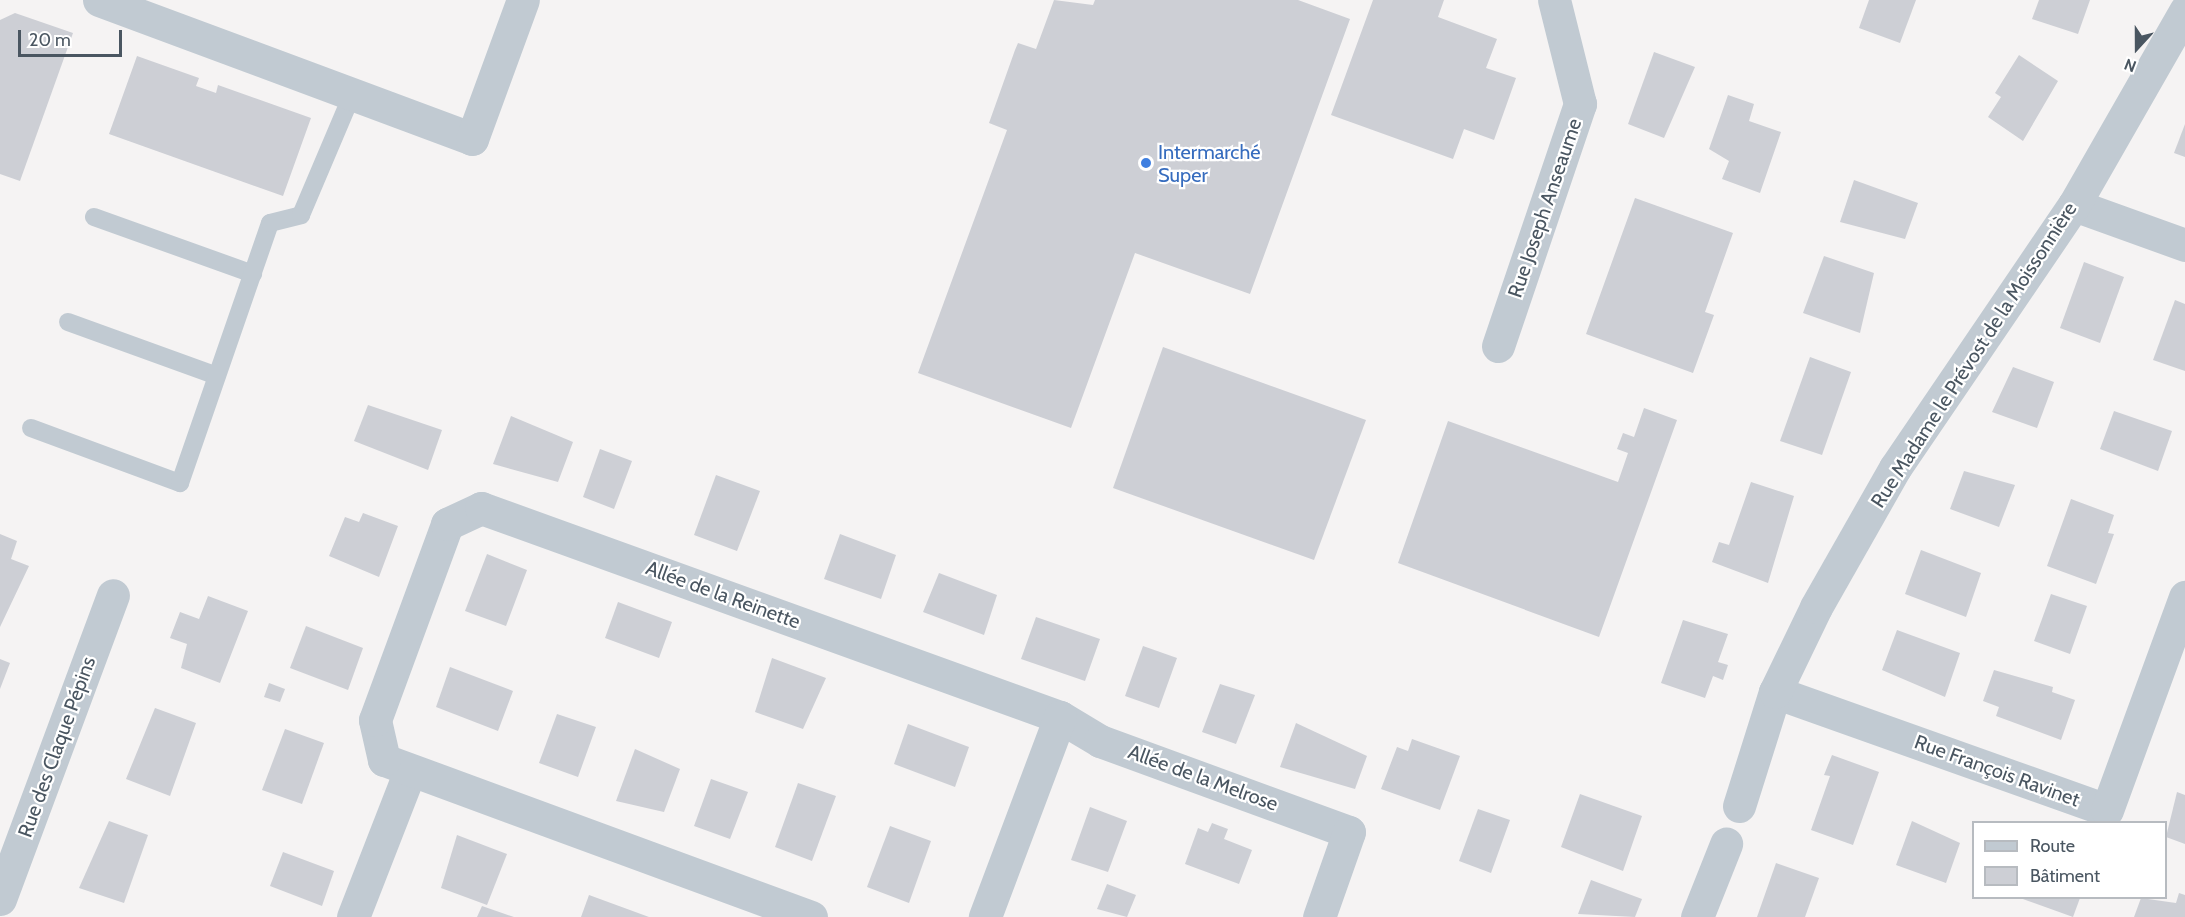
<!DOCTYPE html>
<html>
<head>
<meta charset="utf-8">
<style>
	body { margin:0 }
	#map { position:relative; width:2185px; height:917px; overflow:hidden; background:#f5f3f3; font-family:Cabin,sans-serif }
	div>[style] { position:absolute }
	.building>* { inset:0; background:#cdcfd5 }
	.lane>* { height:18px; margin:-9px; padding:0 9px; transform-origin:9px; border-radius:9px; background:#c1cad2 }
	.street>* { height:33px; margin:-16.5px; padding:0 16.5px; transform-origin:16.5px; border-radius:16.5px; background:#c1cad2 }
	.dots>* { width:16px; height:16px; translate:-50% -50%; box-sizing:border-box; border:3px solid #fff; border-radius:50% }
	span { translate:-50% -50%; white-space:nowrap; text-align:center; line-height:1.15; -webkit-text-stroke:4.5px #fff; paint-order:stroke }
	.shop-label { font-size:20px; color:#366cbe }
	.left { translate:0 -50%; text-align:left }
	.street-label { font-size:20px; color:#4a5661 }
	.legend { position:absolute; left:1972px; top:821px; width:195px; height:78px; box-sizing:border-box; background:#fff; border:2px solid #b7bbc0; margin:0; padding:8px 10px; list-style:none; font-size:18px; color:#4a5661 }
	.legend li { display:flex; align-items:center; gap:12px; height:30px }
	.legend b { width:30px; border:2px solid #b7bbc0 }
	.north { position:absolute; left:2107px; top:18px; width:60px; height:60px; -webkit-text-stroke:4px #fff; paint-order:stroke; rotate:201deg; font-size:16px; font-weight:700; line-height:24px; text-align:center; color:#4a5661 }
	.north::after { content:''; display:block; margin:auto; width:21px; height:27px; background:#4a5661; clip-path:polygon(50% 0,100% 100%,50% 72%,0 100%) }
	.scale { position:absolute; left:18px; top:30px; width:104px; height:27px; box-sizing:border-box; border:3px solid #4a5661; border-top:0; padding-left:8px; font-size:18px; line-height:21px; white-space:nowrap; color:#4a5661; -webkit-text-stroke:4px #fff; paint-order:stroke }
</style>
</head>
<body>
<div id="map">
	<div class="building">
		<div style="clip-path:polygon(1054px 0,1093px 5px,1095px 0,1298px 0,1350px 19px,1250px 294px,1135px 253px,1071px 428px,918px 373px,1007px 130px,989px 123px,1015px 50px,1018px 43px,1036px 49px)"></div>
		<div style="clip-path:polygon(1373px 0,1444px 0,1438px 17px,1497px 39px,1486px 68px,1516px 78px,1494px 140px,1464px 129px,1453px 159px,1331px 115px)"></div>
		<div style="clip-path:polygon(1869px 0,1916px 0,1900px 43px,1859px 28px)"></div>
		<div style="clip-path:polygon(2039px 0,2090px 0,2078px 34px,2032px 19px)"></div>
		<div style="clip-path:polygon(15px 13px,73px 33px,20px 181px,0 174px,0 20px)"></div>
		<div style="clip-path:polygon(1654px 52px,1695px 67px,1664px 138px,1628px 124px)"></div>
		<div style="clip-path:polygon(2019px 55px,2058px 81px,2023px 141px,1988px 117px,2001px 97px,1995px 93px)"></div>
		<div style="clip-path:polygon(137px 56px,199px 78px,196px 86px,216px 93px,218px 85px,311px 118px,283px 196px,109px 134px)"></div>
		<div style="clip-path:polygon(1728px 95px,1754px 104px,1749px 121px,1781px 132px,1760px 193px,1722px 179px,1729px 161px,1709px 149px)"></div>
		<div style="clip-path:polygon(2185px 124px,2185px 157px,2174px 153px)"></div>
		<div style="clip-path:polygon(1854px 180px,1918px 203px,1905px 239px,1840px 222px)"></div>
		<div style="clip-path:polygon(1635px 198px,1733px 233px,1705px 312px,1714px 315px,1693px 373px,1586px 334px)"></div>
		<div style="clip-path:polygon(1824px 256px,1874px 273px,1860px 333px,1803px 313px)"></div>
		<div style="clip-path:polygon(2084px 262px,2124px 277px,2100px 343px,2060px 328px)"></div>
		<div style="clip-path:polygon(2175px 300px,2185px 304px,2185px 371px,2153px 360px)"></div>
		<div style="clip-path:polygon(1163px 347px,1366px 420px,1314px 560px,1113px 488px)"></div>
		<div style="clip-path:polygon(1810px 357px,1851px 372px,1822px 455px,1780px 441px)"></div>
		<div style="clip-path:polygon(2013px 367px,2054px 382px,2037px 428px,1992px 412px)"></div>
		<div style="clip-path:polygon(368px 405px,442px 430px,428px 470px,354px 441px)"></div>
		<div style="clip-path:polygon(1644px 408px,1677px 420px,1599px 637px,1398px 563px,1448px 421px,1618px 482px,1628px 453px,1617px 449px,1623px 433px,1634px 437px)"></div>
		<div style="clip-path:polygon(2114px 411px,2172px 431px,2158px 471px,2100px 449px)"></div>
		<div style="clip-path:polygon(511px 416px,573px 442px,558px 482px,493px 464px)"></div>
		<div style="clip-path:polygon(600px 449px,632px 461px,614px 509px,583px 497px)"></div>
		<div style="clip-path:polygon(1964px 471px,2015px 485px,1999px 527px,1950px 509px)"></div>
		<div style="clip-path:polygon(716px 475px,760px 491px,737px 551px,694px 535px)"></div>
		<div style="clip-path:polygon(1751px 482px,1794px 496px,1768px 583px,1712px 562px,1719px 542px,1729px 545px)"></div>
		<div style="clip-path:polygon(2071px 499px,2114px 515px,2108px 533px,2114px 534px,2096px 584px,2047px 566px)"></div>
		<div style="clip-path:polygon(363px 513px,398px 526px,379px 577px,329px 556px,345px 517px,359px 522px)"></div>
		<div style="clip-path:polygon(0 534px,17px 541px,11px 559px,29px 566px,0 627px)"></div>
		<div style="clip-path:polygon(840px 534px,896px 555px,881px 599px,824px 579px)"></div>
		<div style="clip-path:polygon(1921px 550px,1981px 573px,1966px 617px,1905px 594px)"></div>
		<div style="clip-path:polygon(487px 554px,527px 570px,506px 626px,465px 611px)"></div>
		<div style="clip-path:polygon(939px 573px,997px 595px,984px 635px,923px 612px)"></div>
		<div style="clip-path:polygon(2051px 594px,2087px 606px,2070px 654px,2034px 641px)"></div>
		<div style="clip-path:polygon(208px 596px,248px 611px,220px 683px,181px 668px,187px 644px,170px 638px,180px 612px,199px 619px)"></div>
		<div style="clip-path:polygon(618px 602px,672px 622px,659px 658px,605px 638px)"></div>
		<div style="clip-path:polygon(1036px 617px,1100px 639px,1085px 681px,1021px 659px)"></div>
		<div style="clip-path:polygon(1683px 620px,1728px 634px,1718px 662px,1728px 665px,1723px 680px,1713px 676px,1705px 698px,1661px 683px)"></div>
		<div style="clip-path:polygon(306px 626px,363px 648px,348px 690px,290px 668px)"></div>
		<div style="clip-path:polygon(1897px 630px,1960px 653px,1945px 697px,1882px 670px)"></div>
		<div style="clip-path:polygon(1143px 646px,1177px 658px,1159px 708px,1125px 696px)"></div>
		<div style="clip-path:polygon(772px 658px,826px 678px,803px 729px,755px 712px)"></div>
		<div style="clip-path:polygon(0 659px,10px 663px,0 689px)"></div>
		<div style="clip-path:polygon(450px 667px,513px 691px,498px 731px,436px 707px)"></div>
		<div style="clip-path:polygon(1994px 670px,2053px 687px,2052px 692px,2075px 700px,2061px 740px,1996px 716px,1999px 707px,1983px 701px)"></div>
		<div style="clip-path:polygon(269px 683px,285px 689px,280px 702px,264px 697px)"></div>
		<div style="clip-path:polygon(1220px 684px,1255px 695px,1236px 744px,1202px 732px)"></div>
		<div style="clip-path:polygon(155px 708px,196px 723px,170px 796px,126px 779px)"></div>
		<div style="clip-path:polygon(557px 714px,596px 727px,578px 777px,539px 763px)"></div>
		<div style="clip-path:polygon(1296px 723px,1367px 756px,1355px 789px,1280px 767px)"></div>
		<div style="clip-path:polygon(908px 724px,969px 747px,955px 787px,894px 764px)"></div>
		<div style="clip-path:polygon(285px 729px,324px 743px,302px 804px,262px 790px)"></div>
		<div style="clip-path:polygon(1412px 739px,1460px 756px,1440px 810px,1381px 789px,1397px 747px,1408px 751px)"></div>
		<div style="clip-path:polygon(635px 749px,680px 769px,664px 812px,616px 801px)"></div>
		<div style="clip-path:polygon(1832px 755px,1879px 772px,1853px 845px,1811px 830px,1830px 776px,1824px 775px)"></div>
		<div style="clip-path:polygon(711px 779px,748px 792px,730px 839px,694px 826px)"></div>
		<div style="clip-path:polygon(798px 783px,836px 796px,812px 861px,775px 847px)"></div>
		<div style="clip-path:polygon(2177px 792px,2185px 795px,2185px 844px,2166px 837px)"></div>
		<div style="clip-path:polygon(1580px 794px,1642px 816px,1623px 871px,1561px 847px)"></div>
		<div style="clip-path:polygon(1090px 807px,1127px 821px,1108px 872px,1071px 860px)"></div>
		<div style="clip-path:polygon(1478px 809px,1510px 820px,1491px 873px,1459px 861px)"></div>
		<div style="clip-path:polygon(109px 821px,148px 835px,124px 903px,79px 888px)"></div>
		<div style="clip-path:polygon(1912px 821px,1960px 843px,1946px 883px,1896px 865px)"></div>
		<div style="clip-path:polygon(1212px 823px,1228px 829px,1224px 839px,1252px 850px,1239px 884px,1185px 864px,1198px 828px,1208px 832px)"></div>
		<div style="clip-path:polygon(890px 826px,931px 841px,909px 903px,867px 887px)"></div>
		<div style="clip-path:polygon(457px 835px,507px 854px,487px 905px,441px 888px)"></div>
		<div style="clip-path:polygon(283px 852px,334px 871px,322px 906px,270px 886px)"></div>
		<div style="clip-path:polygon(1776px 863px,1819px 878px,1805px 917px,1757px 917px)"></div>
		<div style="clip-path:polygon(1591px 880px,1642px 899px,1635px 917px,1578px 914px)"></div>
		<div style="clip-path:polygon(1107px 884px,1136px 895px,1127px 917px,1097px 909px)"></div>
		<div style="clip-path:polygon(2179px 893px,2185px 895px,2185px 917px,2134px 917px,2141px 898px,2176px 903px)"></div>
		<div style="clip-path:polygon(589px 895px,649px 917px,581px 917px)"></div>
		<div style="clip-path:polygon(2020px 898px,2080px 898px,2073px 917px)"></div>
		<div style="clip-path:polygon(482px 906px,514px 917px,477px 917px)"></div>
	</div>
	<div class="lane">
		<div style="left:94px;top:217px;width:169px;rotate:19.7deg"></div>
		<div style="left:68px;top:322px;width:158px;rotate:19.9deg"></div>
		<div style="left:31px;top:428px;width:159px;rotate:20.3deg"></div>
		<div style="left:180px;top:483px;width:275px;rotate:-70.9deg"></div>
		<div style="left:270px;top:223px;width:32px;rotate:-14deg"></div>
		<div style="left:301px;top:215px;width:130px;rotate:-67deg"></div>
	</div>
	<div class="street">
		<div style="left:99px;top:0;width:398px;rotate:20.4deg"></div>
		<div style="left:472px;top:139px;width:148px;rotate:-69.9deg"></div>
		<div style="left:2074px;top:205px;width:118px;rotate:19.8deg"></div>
		<div style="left:1498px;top:346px;width:256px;rotate:-71.3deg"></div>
		<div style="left:1580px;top:104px;width:107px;rotate:-104deg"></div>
		<div style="left:1775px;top:692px;width:352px;rotate:19.6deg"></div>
		<div style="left:2107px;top:810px;width:227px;rotate:-69.9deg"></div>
		<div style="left:1060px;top:717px;width:47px;rotate:31deg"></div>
		<div style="left:1100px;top:741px;width:265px;rotate:20.1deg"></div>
		<div style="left:1349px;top:832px;width:90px;rotate:109.4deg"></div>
		<div style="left:1739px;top:806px;width:120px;rotate:-72.5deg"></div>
		<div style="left:1775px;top:692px;width:94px;rotate:-64.2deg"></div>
		<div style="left:1816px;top:607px;width:160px;rotate:-60.4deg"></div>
		<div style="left:1895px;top:468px;width:318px;rotate:-55.8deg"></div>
		<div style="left:2074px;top:205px;width:224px;rotate:-60.2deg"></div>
		<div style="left:0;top:899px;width:324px;rotate:-69.6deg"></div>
		<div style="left:353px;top:917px;width:155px;rotate:-68.7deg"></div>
		<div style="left:811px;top:917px;width:455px;rotate:-159.8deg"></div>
		<div style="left:384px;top:760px;width:41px;rotate:-102.7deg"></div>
		<div style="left:375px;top:720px;width:209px;rotate:-69.8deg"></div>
		<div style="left:447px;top:524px;width:38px;rotate:-25deg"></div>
		<div style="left:481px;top:508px;width:616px;rotate:19.85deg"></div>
		<div style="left:1060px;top:717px;width:214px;rotate:110.6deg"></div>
		<div style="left:1697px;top:917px;width:79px;rotate:-68.3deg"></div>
	</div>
	<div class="dots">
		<div style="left:1146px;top:163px;background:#3f7fe0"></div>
	</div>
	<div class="shop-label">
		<span class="left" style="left:1158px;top:164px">Intermarché<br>Super</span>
	</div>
	<div class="street-label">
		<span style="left:1545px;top:208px;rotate:-71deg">Rue Joseph Anseaume</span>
		<span style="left:1974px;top:355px;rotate:-57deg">Rue Madame le Prévost de la Moissonnière</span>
		<span style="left:723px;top:595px;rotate:20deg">Allée de la Reinette</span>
		<span style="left:57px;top:747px;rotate:-70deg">Rue des Claque Pépins</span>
		<span style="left:1997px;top:771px;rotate:20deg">Rue François Ravinet</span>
		<span style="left:1203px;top:778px;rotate:20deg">Allée de la Melrose</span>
	</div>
	<ul class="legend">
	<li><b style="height:8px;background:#c1cad2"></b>Route</li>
	<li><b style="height:16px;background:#cdcfd5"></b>Bâtiment</li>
	</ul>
	<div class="north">N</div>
	<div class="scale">20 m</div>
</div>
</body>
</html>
